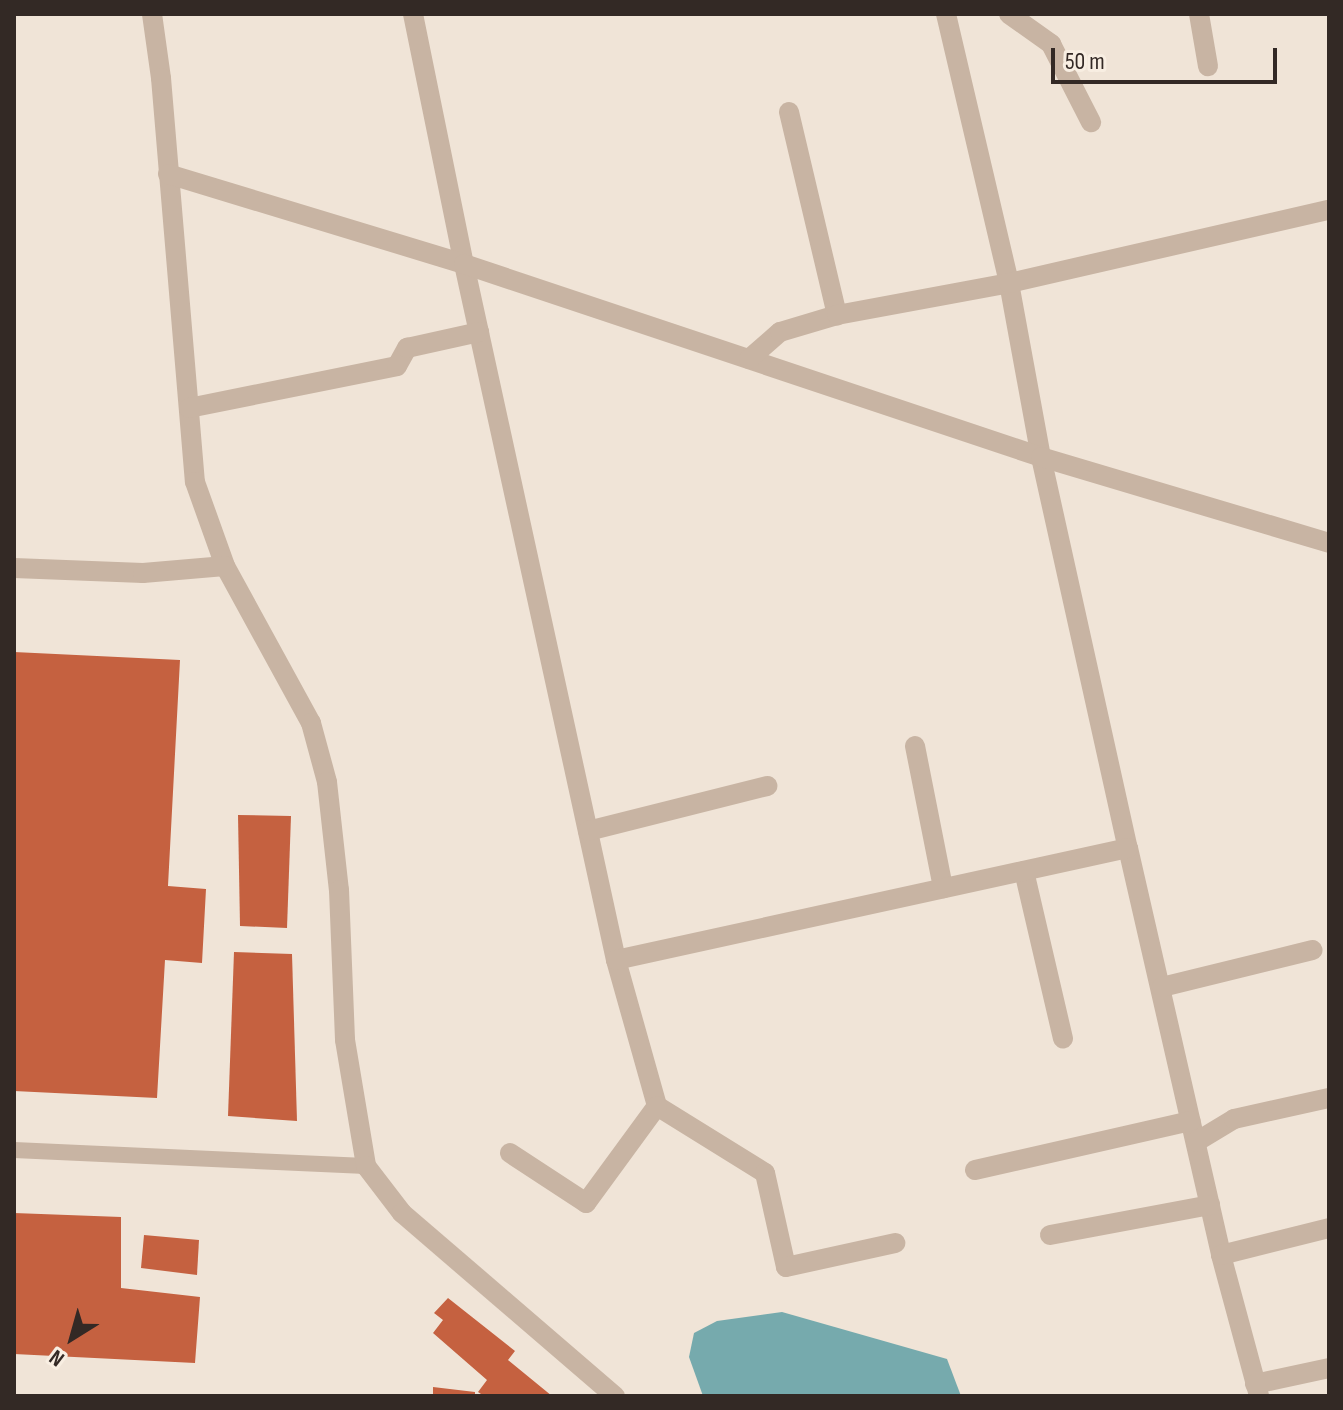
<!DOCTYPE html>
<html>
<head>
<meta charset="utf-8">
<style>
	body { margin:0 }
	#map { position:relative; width:1343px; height:1410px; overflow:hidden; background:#f0e4d7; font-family:"Sofia Sans Condensed",sans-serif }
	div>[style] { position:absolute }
	.water>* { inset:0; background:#76aaad }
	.building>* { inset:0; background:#c56140 }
	.service>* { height:16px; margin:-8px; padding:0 8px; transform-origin:8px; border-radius:8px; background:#c8b4a3 }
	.minor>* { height:20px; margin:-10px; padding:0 10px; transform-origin:10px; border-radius:10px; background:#c8b4a3 }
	span { translate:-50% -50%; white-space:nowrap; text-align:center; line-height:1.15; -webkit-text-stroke:6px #f8eee2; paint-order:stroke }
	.frame { position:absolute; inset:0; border:16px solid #332925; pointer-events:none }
	.north { position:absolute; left:32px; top:1298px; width:80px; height:80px; -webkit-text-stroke:6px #f8eee2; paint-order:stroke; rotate:217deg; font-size:22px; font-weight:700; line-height:32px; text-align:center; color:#332925 }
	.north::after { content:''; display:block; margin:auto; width:28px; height:36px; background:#332925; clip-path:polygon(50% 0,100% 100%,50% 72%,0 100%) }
	.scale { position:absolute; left:1051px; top:48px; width:226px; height:36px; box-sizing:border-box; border:4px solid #332925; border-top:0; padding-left:10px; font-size:24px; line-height:28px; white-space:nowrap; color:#332925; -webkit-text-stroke:6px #f8eee2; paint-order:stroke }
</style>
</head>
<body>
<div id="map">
	<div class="water">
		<div style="clip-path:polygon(782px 1312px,947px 1359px,961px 1396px,703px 1396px,689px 1357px,694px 1333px,717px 1321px)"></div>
	</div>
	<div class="building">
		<div style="clip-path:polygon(14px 652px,180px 660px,168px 886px,206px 889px,202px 963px,165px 960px,157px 1098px,14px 1091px)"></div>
		<div style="clip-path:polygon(238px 815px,291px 816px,287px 928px,240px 926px)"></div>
		<div style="clip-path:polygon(234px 952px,292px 954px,297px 1121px,228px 1116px)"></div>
		<div style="clip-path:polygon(14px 1213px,121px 1217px,121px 1288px,200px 1297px,195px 1363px,14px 1354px)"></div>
		<div style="clip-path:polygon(144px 1235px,199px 1240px,197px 1275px,141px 1268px)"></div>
		<div style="clip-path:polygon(448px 1298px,515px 1351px,508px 1360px,552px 1396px,484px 1396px,478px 1392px,487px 1380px,433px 1333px,443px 1320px,434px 1313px)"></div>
		<div style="clip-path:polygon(433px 1387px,475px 1392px,475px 1396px,433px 1396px)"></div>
	</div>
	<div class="service">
		<div style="left:14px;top:1150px;width:352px;rotate:2.6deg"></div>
	</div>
	<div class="minor">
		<div style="left:152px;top:14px;width:65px;rotate:82deg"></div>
		<div style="left:161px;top:78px;width:405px;rotate:85.2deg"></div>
		<div style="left:195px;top:482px;width:89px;rotate:70.3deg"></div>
		<div style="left:225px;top:566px;width:179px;rotate:61.3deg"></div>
		<div style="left:311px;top:723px;width:61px;rotate:74.8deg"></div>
		<div style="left:327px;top:782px;width:109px;rotate:83.7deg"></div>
		<div style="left:339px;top:890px;width:150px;rotate:87.7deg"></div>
		<div style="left:345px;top:1040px;width:128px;rotate:80.5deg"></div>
		<div style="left:366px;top:1166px;width:59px;rotate:52.5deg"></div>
		<div style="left:402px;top:1213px;width:281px;rotate:40.7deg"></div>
		<div style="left:413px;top:14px;width:255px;rotate:78.5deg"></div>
		<div style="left:464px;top:264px;width:712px;rotate:77.68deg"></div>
		<div style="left:616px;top:960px;width:152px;rotate:74.3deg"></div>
		<div style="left:657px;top:1106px;width:127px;rotate:31.8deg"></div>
		<div style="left:765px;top:1173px;width:96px;rotate:77.4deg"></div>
		<div style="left:786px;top:1267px;width:112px;rotate:-12.4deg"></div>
		<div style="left:946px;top:14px;width:276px;rotate:76.8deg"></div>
		<div style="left:1009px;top:283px;width:177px;rotate:79.6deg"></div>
		<div style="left:1041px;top:457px;width:401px;rotate:77.5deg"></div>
		<div style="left:1128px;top:848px;width:417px;rotate:77.1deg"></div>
		<div style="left:1221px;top:1255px;width:146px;rotate:74.9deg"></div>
		<div style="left:1009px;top:14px;width:52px;rotate:35.5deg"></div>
		<div style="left:1051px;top:44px;width:88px;rotate:62.9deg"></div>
		<div style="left:1199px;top:14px;width:53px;rotate:80.2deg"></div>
		<div style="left:789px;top:112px;width:209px;rotate:76.7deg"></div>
		<div style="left:168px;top:174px;width:309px;rotate:16.9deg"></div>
		<div style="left:464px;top:264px;width:608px;rotate:18.49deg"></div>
		<div style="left:1041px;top:457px;width:301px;rotate:16.6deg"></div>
		<div style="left:749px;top:359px;width:41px;rotate:-41.1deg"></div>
		<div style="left:780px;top:332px;width:59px;rotate:-16.6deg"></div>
		<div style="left:837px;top:315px;width:175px;rotate:-10.5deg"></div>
		<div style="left:1009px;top:283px;width:328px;rotate:-12.9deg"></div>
		<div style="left:189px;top:408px;width:212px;rotate:-11.4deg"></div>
		<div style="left:397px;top:366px;width:21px;rotate:-61deg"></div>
		<div style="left:407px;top:348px;width:74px;rotate:-12.5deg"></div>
		<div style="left:14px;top:568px;width:129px;rotate:2.2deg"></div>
		<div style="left:143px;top:573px;width:82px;rotate:-4.9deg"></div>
		<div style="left:915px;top:746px;width:145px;rotate:78.8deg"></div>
		<div style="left:588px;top:831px;width:185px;rotate:-14.1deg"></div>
		<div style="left:1024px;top:871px;width:172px;rotate:76.9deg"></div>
		<div style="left:616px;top:960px;width:524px;rotate:-12.34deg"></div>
		<div style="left:1162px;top:987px;width:155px;rotate:-13.8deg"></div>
		<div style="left:1196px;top:1142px;width:44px;rotate:-31.2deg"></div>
		<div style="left:1234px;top:1119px;width:97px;rotate:-12.5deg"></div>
		<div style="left:510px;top:1153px;width:91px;rotate:33.3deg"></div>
		<div style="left:586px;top:1203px;width:120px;rotate:-53.8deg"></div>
		<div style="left:975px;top:1170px;width:221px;rotate:-12.8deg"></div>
		<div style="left:1050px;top:1235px;width:163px;rotate:-10.6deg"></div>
		<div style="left:1221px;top:1255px;width:111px;rotate:-14deg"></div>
		<div style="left:1255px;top:1384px;width:76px;rotate:-12.2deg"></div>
	</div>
	<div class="frame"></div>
	<div class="north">N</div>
	<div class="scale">50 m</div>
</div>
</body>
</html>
